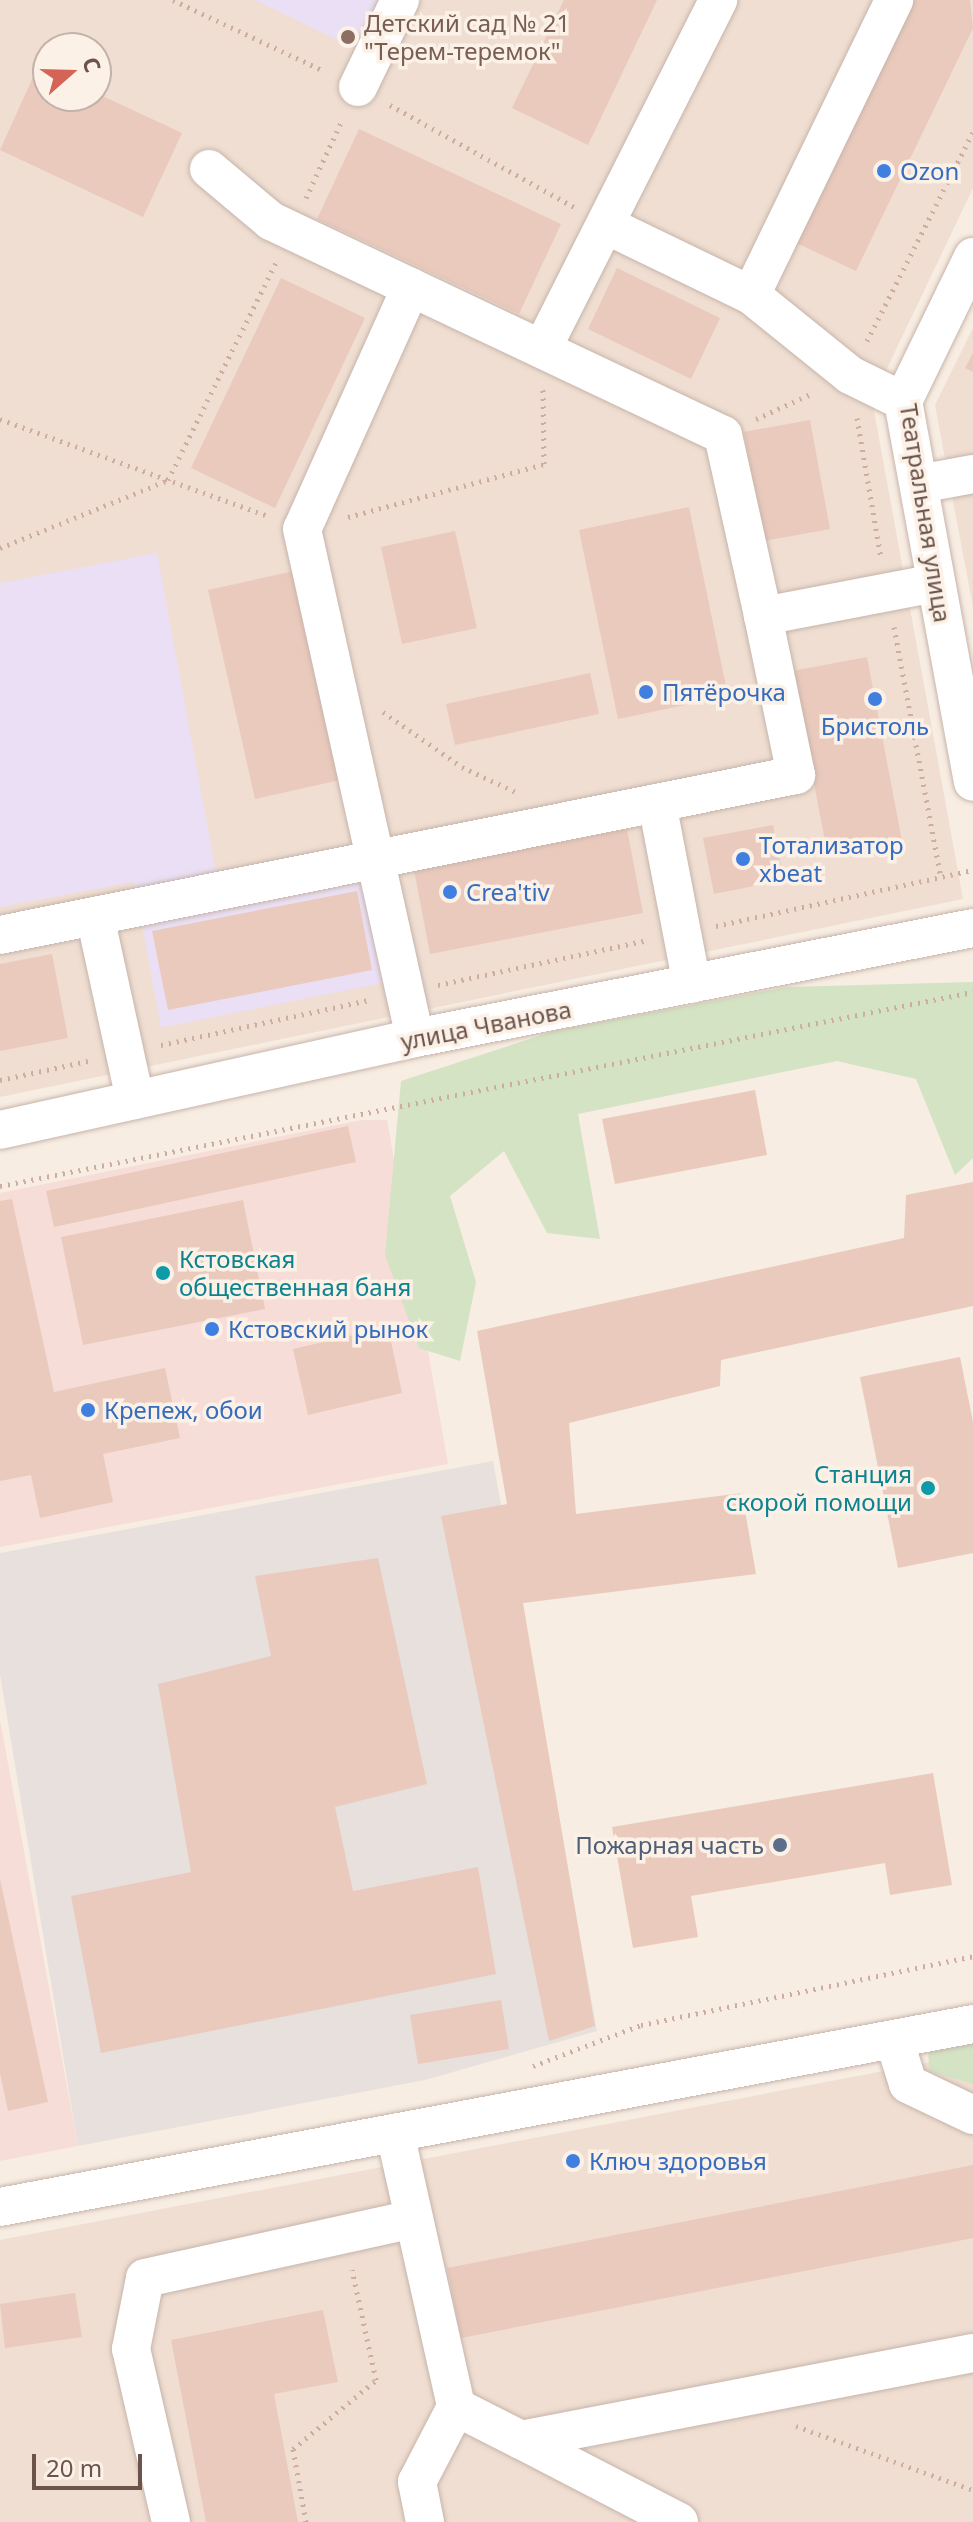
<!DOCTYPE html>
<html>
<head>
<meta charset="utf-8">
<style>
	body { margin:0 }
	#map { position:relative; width:973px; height:2522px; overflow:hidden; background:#f8ede2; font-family:"Noto Sans",sans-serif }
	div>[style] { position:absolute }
	.residential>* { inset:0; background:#efded1 }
	.commercial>* { inset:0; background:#f7ddd7 }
	.industrial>* { inset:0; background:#e8e0dc }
	.education>* { inset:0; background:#eadff4 }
	.green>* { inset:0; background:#d3e3c3 }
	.building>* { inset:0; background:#eacabd }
	.path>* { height:5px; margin-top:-2.5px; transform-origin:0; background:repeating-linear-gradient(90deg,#ceada1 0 2px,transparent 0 8px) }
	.roads { filter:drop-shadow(0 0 2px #c7b4ab) drop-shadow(0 0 2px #c7b4ab) }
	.minor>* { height:38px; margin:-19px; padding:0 19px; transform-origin:19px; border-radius:19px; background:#fff }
	.dots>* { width:22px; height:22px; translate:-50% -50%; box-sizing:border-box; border:4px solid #fcf1e7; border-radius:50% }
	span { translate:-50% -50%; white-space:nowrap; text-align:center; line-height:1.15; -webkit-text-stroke:7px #fcf1e7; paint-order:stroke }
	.education-label { font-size:24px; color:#785e54 }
	.left { translate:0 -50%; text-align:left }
	.shop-label { font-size:24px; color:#366cbe }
	.street-label { font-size:24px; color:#6c544c }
	.culture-label { font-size:24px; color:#0d838f }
	.right { translate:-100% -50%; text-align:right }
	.service-label { font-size:24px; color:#4e5e75 }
	.north { position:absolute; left:32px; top:32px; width:80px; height:80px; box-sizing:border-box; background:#fcf1e7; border:2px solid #c2b2a9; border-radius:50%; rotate:70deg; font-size:22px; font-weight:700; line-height:32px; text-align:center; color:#6c544c }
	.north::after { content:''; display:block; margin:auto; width:28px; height:36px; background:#d36456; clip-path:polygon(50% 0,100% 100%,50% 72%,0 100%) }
	.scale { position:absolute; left:32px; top:2454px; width:110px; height:36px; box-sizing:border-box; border:4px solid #6c544c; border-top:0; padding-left:10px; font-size:24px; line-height:28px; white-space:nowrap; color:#6c544c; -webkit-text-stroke:6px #fcf1e7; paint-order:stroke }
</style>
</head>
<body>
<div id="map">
	<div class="residential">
		<div style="clip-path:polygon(evenodd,0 0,973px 0,973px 188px,872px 400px,963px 899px,0 1097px,0 0,48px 48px,96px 48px,96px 96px,48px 96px,48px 48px)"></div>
		<div style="clip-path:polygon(973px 328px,973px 607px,935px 405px)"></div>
		<div style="clip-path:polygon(973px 2054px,973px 2522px,0 2522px,0 2240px)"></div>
	</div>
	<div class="commercial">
		<div style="clip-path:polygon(362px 1120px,387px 1120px,448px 1464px,0 1547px,0 1193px)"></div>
		<div style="clip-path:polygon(0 1720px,78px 2146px,0 2161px)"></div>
	</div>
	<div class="industrial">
		<div style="clip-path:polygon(493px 1461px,597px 2031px,425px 2080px,78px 2146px,0 1674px,0 1553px)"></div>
	</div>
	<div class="education">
		<div style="clip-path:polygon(255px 0,383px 0,358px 50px)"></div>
		<div style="clip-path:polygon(157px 553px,222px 905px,364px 877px,387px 982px,161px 1028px,134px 882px,0 907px,0 583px)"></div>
	</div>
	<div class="green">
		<div style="clip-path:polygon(973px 982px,973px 1158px,955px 1175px,916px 1079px,837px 1061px,578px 1114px,600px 1239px,547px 1233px,504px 1151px,450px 1196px,476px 1282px,460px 1361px,419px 1348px,385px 1255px,401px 1081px,554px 1031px,787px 987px)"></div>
		<div style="clip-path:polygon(973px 2037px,973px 2084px,929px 2071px,928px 2045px)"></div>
	</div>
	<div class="building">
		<div style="clip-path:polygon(564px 0,657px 0,588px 145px,512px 108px)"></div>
		<div style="clip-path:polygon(901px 0,970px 0,973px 28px,856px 271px,786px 238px)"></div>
		<div style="clip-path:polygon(38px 66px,48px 71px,48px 96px,96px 93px,182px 133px,143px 217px,0 150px)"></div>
		<div style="clip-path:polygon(359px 129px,561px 224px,519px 314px,317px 219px)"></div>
		<div style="clip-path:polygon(617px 268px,720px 318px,691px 379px,588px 329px)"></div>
		<div style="clip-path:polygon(281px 278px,365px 318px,275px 508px,191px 468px)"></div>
		<div style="clip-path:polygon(973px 353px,973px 372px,965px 368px)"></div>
		<div style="clip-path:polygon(810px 420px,830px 529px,764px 541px,744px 432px)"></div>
		<div style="clip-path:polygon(689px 507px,728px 696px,618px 719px,579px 530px)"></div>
		<div style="clip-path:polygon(455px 531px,477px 628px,402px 644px,381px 547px)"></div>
		<div style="clip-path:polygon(294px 571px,340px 780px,255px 799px,208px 590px)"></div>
		<div style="clip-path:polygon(867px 657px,902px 841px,828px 856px,792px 671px)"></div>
		<div style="clip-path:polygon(590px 673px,599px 714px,455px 745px,446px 704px)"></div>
		<div style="clip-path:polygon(773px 825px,784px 880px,714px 894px,703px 838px)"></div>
		<div style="clip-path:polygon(627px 829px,643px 913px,430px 954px,414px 870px)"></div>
		<div style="clip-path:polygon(357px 891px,372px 970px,168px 1010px,152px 931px)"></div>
		<div style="clip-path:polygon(52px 954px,68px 1038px,0 1051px,0 964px)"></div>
		<div style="clip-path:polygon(755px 1090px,767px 1155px,615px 1184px,602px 1119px)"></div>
		<div style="clip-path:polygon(348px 1126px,356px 1162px,54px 1227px,46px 1191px)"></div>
		<div style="clip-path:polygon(973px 1182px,973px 1306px,721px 1360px,720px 1386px,569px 1423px,576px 1514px,742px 1493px,756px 1574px,523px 1603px,595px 2026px,549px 2041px,441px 1516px,507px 1504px,477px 1331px,904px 1238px,906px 1195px)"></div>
		<div style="clip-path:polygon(12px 1199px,54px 1392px,165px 1368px,180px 1438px,103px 1454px,113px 1502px,40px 1518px,31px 1475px,0 1481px,0 1201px)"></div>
		<div style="clip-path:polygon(243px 1200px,265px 1309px,83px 1345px,61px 1237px)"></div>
		<div style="clip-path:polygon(388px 1327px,402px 1393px,308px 1415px,293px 1349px)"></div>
		<div style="clip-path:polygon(960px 1357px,973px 1422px,973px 1553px,898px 1568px,860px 1377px)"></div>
		<div style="clip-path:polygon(378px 1558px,427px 1784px,335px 1807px,353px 1891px,478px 1867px,496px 1974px,101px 2053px,71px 1896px,191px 1872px,158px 1684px,271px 1656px,255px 1576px)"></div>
		<div style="clip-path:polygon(933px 1773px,952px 1885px,890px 1895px,885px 1863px,691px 1896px,698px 1937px,633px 1948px,612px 1827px)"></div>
		<div style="clip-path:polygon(0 1879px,48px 2102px,8px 2111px,0 2073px)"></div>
		<div style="clip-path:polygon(501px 2000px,509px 2049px,418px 2064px,410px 2015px)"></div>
		<div style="clip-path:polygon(973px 2165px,973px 2238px,461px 2338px,447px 2268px)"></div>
		<div style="clip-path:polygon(75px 2293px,82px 2337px,5px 2348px,0 2304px)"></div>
		<div style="clip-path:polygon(323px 2310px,338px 2382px,274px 2394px,298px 2522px,206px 2522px,171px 2340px)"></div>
	</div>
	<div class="path">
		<div style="left:173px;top:0;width:167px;rotate:25.2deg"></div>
		<div style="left:390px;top:105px;width:210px;rotate:29deg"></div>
		<div style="left:306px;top:198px;width:86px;rotate:-65.2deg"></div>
		<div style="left:867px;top:341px;width:234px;rotate:-63.1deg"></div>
		<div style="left:857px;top:418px;width:142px;rotate:80.3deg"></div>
		<div style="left:0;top:419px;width:287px;rotate:19.9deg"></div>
		<div style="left:756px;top:419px;width:63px;rotate:-24.5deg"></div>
		<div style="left:348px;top:517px;width:203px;rotate:-15.1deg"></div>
		<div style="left:544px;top:464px;width:75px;rotate:-90.8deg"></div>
		<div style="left:0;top:548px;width:181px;rotate:-22deg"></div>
		<div style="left:168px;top:480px;width:243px;rotate:-63.6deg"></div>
		<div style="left:894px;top:627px;width:254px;rotate:79.4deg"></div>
		<div style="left:383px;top:712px;width:96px;rotate:34.8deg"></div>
		<div style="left:462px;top:767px;width:62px;rotate:24.9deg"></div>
		<div style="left:716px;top:926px;width:263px;rotate:-12.3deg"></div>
		<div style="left:438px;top:985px;width:215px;rotate:-12.1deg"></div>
		<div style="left:161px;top:1045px;width:214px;rotate:-12.2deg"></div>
		<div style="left:0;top:1080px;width:90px;rotate:-12.2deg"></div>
		<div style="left:0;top:1186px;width:992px;rotate:-11.28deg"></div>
		<div style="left:533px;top:2066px;width:116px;rotate:-20.8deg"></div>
		<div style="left:641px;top:2025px;width:339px;rotate:-11.7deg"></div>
		<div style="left:796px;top:2426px;width:188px;rotate:19.9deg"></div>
		<div style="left:306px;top:2522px;width:74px;rotate:-100.1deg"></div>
		<div style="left:293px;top:2449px;width:108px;rotate:-39.7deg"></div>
		<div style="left:376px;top:2380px;width:113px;rotate:-102.3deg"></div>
	</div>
	<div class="roads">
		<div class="minor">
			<div style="left:358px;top:87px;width:97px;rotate:-64.2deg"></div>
			<div style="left:209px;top:169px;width:81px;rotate:40deg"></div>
			<div style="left:271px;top:221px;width:500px;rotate:25.34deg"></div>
			<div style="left:723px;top:435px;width:185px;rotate:77.5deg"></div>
			<div style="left:606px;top:225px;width:161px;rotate:25.8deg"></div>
			<div style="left:751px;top:295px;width:127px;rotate:38.9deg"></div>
			<div style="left:850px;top:375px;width:59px;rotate:26.1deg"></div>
			<div style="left:973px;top:257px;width:160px;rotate:115.9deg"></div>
			<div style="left:903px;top:401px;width:387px;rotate:79.6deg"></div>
			<div style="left:411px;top:287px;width:265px;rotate:114.2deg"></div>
			<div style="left:302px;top:529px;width:521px;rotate:77.48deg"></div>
			<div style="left:751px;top:295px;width:328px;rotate:-64.1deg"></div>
			<div style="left:542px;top:349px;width:391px;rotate:-63.2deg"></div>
			<div style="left:919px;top:484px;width:55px;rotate:-10.5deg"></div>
			<div style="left:657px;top:803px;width:184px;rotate:79.1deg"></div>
			<div style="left:95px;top:916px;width:188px;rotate:77.7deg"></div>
			<div style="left:0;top:935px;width:812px;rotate:-11.37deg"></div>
			<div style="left:796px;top:775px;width:162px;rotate:-101.7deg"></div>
			<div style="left:763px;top:616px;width:176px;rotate:-10.8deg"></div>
			<div style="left:0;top:1130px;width:425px;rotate:-12.5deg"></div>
			<div style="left:415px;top:1038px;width:569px;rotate:-11.15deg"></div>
			<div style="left:894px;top:2039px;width:47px;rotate:72.7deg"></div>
			<div style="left:908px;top:2084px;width:72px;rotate:25.5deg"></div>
			<div style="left:395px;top:2133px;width:281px;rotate:77.4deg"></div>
			<div style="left:456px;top:2407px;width:73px;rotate:26.9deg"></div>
			<div style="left:521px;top:2440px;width:460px;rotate:-10.9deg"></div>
			<div style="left:0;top:2207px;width:990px;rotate:-10.65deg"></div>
			<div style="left:521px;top:2440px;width:178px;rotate:27.4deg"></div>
			<div style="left:171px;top:2522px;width:178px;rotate:-103deg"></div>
			<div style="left:131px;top:2349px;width:72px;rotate:-78.8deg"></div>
			<div style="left:145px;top:2278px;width:275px;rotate:-12.4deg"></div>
			<div style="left:425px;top:2522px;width:41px;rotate:-101.3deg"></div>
			<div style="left:417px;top:2482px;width:85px;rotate:-62.5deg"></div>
		</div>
	</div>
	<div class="dots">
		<div style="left:348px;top:37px;background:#8d6e63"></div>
		<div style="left:884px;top:171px;background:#3f7fe0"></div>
		<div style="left:646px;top:692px;background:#3f7fe0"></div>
		<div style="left:875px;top:699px;background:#3f7fe0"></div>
		<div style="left:743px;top:859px;background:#3f7fe0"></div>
		<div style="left:450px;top:892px;background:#3f7fe0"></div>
		<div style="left:163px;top:1273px;background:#0f9aa8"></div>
		<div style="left:212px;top:1329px;background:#3f7fe0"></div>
		<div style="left:88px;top:1410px;background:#3f7fe0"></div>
		<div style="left:928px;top:1488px;background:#0f9aa8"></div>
		<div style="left:780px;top:1845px;background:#5c6f8a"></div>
		<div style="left:573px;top:2161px;background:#3f7fe0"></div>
	</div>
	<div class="education-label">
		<span class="left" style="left:364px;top:37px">Детский сад № 21<br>"Терем-теремок"</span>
	</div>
	<div class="shop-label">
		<span class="left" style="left:900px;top:171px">Ozon</span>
		<span class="left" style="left:662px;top:692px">Пятёрочка</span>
		<span style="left:875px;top:726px">Бристоль</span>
		<span class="left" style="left:759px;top:859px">Тотализатор<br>xbeat</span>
		<span class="left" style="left:466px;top:892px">Crea'tiv</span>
		<span class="left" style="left:228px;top:1329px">Кстовский рынок</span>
		<span class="left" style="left:104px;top:1410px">Крепеж, обои</span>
		<span class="left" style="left:589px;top:2161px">Ключ здоровья</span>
	</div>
	<div class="street-label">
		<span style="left:926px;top:513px;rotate:81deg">Театральная улица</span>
		<span style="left:486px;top:1025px;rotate:-11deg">улица Чванова</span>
	</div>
	<div class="culture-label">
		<span class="left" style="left:179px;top:1273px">Кстовская<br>общественная баня</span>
		<span class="right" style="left:912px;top:1488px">Станция<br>скорой помощи</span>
	</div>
	<div class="service-label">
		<span class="right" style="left:764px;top:1845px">Пожарная часть</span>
	</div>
	<div class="north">С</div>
	<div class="scale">20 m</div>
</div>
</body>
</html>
